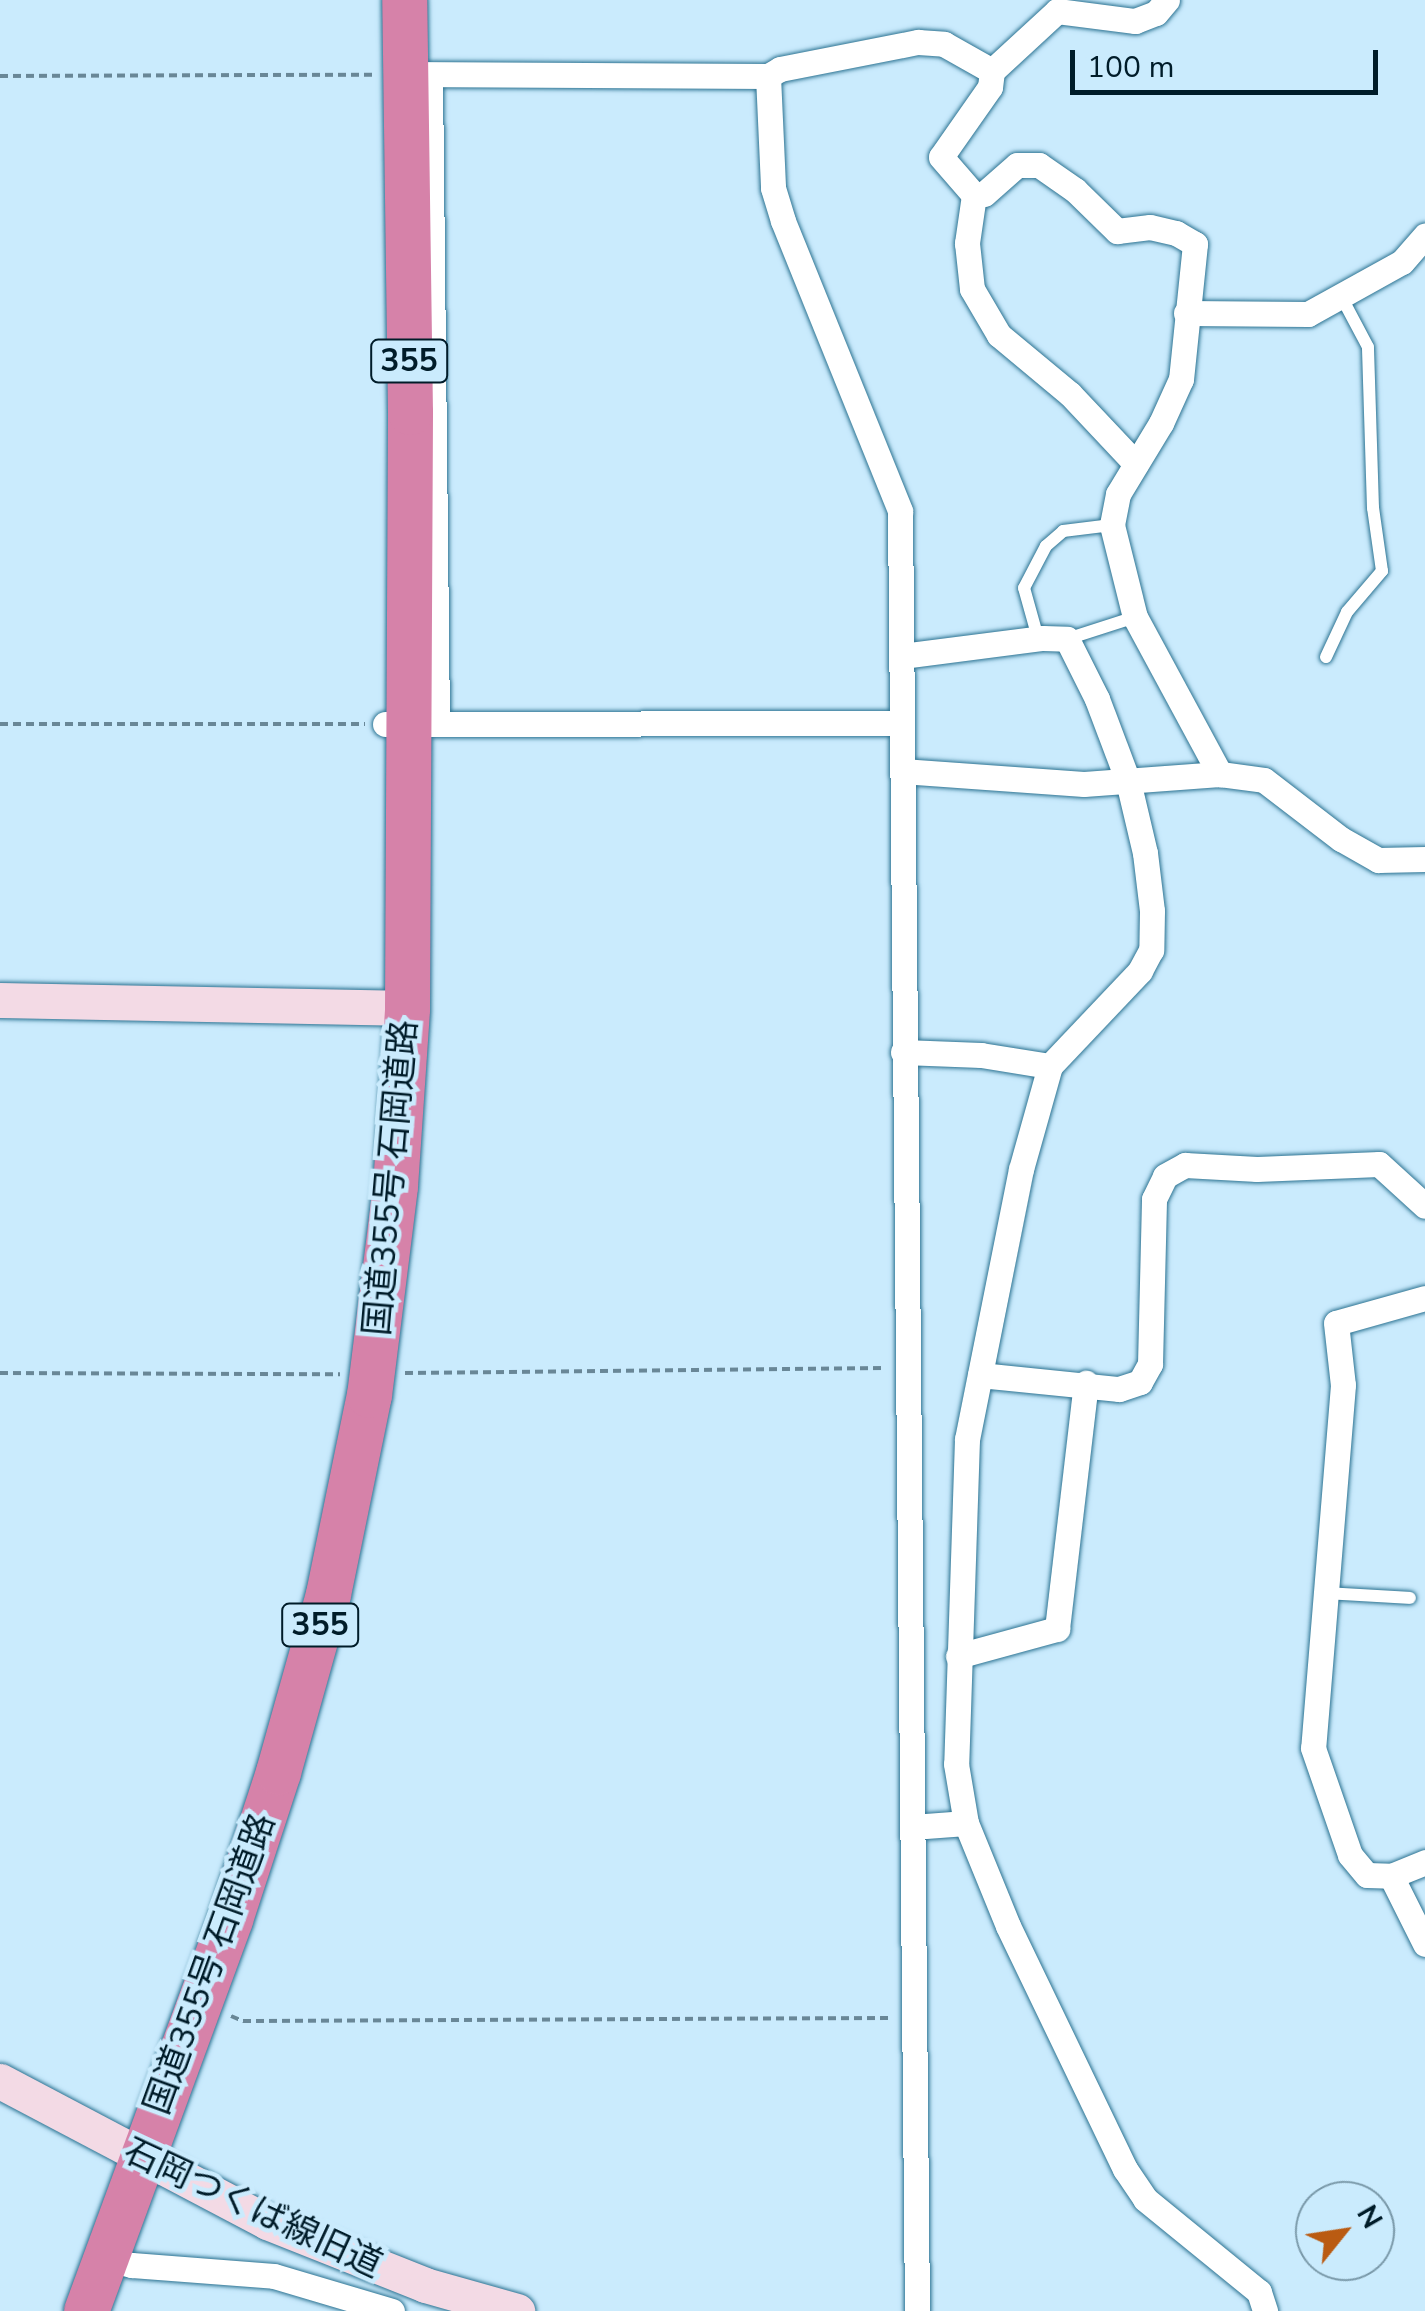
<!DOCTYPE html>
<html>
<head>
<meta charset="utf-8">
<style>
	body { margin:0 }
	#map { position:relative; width:1425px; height:2311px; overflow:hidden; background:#caebfd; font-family:"Nunito Sans","Noto Sans JP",sans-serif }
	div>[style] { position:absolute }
	.path>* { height:4px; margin-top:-2px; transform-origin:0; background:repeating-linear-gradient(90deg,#698797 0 8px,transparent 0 13px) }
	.roads { filter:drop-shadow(0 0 2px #2c7392) drop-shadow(0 0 2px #2c7392) }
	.lane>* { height:12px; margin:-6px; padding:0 6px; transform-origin:6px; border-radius:6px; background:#fff }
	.street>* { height:25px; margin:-12.5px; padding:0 12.5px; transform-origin:12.5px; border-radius:12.5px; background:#fff }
	.secondary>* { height:35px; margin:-17.5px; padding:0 17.5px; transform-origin:17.5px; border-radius:17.5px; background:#f3dae5 }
	.highway>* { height:45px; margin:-22.5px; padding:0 22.5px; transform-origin:22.5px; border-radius:22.5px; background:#d682a9 }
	span { translate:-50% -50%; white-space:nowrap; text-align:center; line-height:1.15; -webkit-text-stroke:9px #caebfd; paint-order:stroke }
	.shield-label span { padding:2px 8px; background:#caebfd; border:2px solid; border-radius:8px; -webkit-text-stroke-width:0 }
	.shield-label { font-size:32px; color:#001c29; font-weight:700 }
	.street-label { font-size:35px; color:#001c29 }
	.north { position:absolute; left:1295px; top:2181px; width:100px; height:100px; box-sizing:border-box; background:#caebfd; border:2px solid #7998a8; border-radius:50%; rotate:60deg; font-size:28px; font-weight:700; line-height:40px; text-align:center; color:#001c29 }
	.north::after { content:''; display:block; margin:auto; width:35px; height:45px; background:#ba5b12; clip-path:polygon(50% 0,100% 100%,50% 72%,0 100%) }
	.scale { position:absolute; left:1070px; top:50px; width:308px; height:45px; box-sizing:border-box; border:5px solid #001c29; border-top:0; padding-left:12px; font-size:30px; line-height:35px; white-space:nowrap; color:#001c29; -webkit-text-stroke:8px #caebfd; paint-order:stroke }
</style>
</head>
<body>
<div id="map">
	<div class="path">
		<div style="left:0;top:76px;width:375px;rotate:-0.2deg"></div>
		<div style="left:0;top:724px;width:365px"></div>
		<div style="left:0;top:1373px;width:340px;rotate:0.2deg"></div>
		<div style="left:405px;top:1373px;width:480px;rotate:-0.6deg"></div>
		<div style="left:231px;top:2016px;width:13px;rotate:23deg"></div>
		<div style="left:243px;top:2021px;width:647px;rotate:-0.27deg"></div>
	</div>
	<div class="roads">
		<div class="lane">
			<div style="left:1038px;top:638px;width:52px;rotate:-105.6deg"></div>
			<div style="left:1024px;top:588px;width:47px;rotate:-62.4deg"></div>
			<div style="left:1046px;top:546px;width:23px;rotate:-41deg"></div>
			<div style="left:1063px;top:531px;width:49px;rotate:-7deg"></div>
			<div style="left:1067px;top:639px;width:71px;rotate:-17.9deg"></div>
			<div style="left:1326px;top:657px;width:50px;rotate:-65deg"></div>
			<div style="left:1347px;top:612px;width:54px;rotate:-49.5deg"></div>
			<div style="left:1382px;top:571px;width:64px;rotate:-98.1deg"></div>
			<div style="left:1373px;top:508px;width:161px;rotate:-91.8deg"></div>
			<div style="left:1368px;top:347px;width:55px;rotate:-118deg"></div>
			<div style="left:1327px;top:1593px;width:83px;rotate:3.4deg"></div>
		</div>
		<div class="street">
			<div style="left:992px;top:71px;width:16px;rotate:97deg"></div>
			<div style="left:990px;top:87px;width:85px;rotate:125deg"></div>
			<div style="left:941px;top:157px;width:50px;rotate:49deg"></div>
			<div style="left:974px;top:195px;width:49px;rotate:98.3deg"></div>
			<div style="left:967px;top:243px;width:46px;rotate:83.8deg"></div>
			<div style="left:972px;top:289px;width:53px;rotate:59.6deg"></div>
			<div style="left:999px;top:335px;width:92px;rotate:39.7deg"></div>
			<div style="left:1070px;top:394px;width:96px;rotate:46.7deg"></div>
			<div style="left:405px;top:74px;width:363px;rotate:0.3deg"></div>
			<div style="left:768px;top:76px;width:14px;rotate:-30deg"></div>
			<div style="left:780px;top:69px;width:141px;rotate:-11.1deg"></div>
			<div style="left:918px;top:42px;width:26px;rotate:4deg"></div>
			<div style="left:944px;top:44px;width:55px;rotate:29.4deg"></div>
			<div style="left:992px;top:71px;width:88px;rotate:-42.7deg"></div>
			<div style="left:1057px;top:11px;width:79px;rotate:7.3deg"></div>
			<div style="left:1135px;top:21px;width:22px;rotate:-21deg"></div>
			<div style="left:1156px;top:13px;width:17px;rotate:-50deg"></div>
			<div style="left:768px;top:76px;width:112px;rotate:87.4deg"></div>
			<div style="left:773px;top:188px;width:34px;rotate:73deg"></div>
			<div style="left:783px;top:221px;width:313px;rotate:68deg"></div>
			<div style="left:900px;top:511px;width:1800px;rotate:89.46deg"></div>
			<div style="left:430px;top:77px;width:646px;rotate:89.38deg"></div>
			<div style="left:974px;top:195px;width:10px;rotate:-6deg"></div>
			<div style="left:984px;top:194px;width:44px;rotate:-41.3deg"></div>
			<div style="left:1017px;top:165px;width:22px"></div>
			<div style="left:1039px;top:165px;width:44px;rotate:34.8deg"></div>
			<div style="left:1075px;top:190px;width:59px;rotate:44.3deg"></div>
			<div style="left:1117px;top:231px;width:33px;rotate:-7deg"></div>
			<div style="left:1150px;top:227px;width:27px;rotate:13deg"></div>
			<div style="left:1176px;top:233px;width:22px;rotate:30deg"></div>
			<div style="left:1195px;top:244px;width:136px;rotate:95.9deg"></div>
			<div style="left:1181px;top:379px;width:48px;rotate:114.4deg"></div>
			<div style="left:1161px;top:423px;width:83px;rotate:121.2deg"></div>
			<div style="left:1118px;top:494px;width:32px;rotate:101deg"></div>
			<div style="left:1112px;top:525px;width:95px;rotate:76deg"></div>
			<div style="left:1135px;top:617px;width:179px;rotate:61.6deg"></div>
			<div style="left:1186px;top:313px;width:122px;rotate:0.5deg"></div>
			<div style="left:1308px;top:314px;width:107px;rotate:-29deg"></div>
			<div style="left:1402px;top:262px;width:35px;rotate:-49deg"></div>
			<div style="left:902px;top:656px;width:142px;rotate:-7.3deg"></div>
			<div style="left:1043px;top:638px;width:24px;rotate:2deg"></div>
			<div style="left:1067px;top:639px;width:67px;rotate:63.4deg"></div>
			<div style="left:1097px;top:699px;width:88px;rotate:69.3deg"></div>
			<div style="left:1128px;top:781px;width:74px;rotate:76.7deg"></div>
			<div style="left:1145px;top:853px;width:58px;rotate:83.1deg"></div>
			<div style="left:1152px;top:911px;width:39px;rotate:91deg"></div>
			<div style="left:1151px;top:950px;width:24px;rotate:118deg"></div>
			<div style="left:1140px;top:971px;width:131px;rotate:133.5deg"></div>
			<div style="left:1050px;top:1066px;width:107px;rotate:105.7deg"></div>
			<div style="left:1021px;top:1169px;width:275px;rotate:101.3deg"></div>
			<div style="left:967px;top:1439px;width:325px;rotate:91.9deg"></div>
			<div style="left:956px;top:1764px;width:60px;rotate:80.4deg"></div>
			<div style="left:966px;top:1823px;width:111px;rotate:67.8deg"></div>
			<div style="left:1008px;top:1926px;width:270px;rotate:64.3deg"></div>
			<div style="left:1125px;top:2169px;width:36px;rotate:56deg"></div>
			<div style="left:1145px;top:2199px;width:147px;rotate:39.2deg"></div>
			<div style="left:1259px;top:2292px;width:20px;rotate:72deg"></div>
			<div style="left:385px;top:724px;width:517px;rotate:-0.11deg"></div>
			<div style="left:902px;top:771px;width:182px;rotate:4.1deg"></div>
			<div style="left:1084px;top:784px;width:136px;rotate:-4.2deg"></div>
			<div style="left:1220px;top:774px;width:44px;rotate:7.8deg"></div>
			<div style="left:1264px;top:780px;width:97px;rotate:37.5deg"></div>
			<div style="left:1341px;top:839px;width:43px;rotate:29.6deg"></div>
			<div style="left:1378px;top:860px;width:47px;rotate:-1.2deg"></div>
			<div style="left:903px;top:1052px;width:78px;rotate:2.2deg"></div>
			<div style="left:981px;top:1055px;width:70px;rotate:9.1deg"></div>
			<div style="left:1425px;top:1298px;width:92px;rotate:164.3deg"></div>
			<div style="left:1336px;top:1323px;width:62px;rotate:83.6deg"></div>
			<div style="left:1343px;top:1385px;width:364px;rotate:94.7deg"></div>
			<div style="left:1313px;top:1748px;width:113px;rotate:70.9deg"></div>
			<div style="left:1350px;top:1855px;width:26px;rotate:50deg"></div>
			<div style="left:1367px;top:1875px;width:24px;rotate:2deg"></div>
			<div style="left:1391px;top:1876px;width:37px;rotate:-22deg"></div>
			<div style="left:980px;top:1375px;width:140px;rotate:5.8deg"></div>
			<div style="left:1119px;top:1389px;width:22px;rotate:-18deg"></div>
			<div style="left:1140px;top:1382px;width:21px;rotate:-61deg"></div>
			<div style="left:1150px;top:1364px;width:165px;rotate:-88.6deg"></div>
			<div style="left:1154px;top:1199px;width:25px;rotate:-64deg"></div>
			<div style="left:1165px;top:1176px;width:23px;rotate:-29deg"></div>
			<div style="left:1185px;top:1165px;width:72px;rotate:3.2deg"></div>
			<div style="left:1257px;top:1169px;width:122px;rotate:-2.3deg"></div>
			<div style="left:1379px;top:1164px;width:62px;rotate:42.4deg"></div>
			<div style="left:958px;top:1656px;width:103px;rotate:-15.3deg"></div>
			<div style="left:1057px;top:1629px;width:248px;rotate:-83.3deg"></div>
			<div style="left:912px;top:1827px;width:54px;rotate:-4.2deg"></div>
			<div style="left:1391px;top:1876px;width:76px;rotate:63.4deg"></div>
			<div style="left:105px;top:2258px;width:28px;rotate:15deg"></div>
			<div style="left:132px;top:2265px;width:142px;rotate:4.4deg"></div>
			<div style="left:274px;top:2276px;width:123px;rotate:16.5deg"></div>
		</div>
		<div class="secondary">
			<div style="left:0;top:1000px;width:407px;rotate:1.1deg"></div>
			<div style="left:0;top:2081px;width:302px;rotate:27.8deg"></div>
			<div style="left:267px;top:2222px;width:170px;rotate:21.7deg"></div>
			<div style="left:425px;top:2285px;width:96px;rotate:15.8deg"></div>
		</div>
		<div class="highway">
			<div style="left:86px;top:2311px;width:418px;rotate:-69.8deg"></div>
			<div style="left:230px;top:1919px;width:155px;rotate:-71.9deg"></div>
			<div style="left:278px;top:1772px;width:185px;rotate:-74.3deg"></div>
			<div style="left:328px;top:1594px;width:203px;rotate:-78.4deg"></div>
			<div style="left:369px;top:1395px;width:211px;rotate:-82.9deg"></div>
			<div style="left:395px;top:1186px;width:178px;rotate:-86.1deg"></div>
			<div style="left:407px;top:1008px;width:596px;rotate:-89.71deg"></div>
			<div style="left:410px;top:412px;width:412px;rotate:-90.8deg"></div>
		</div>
	</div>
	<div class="shield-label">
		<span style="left:409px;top:361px">355</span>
		<span style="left:320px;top:1625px">355</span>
	</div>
	<div class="street-label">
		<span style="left:391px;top:1178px;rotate:-85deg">国道355号 石岡道路</span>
		<span style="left:210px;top:1964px;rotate:-70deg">国道355号 石岡道路</span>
		<span style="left:253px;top:2208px;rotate:25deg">石岡つくば線旧道</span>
	</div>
	<div class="north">N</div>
	<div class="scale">100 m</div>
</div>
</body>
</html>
